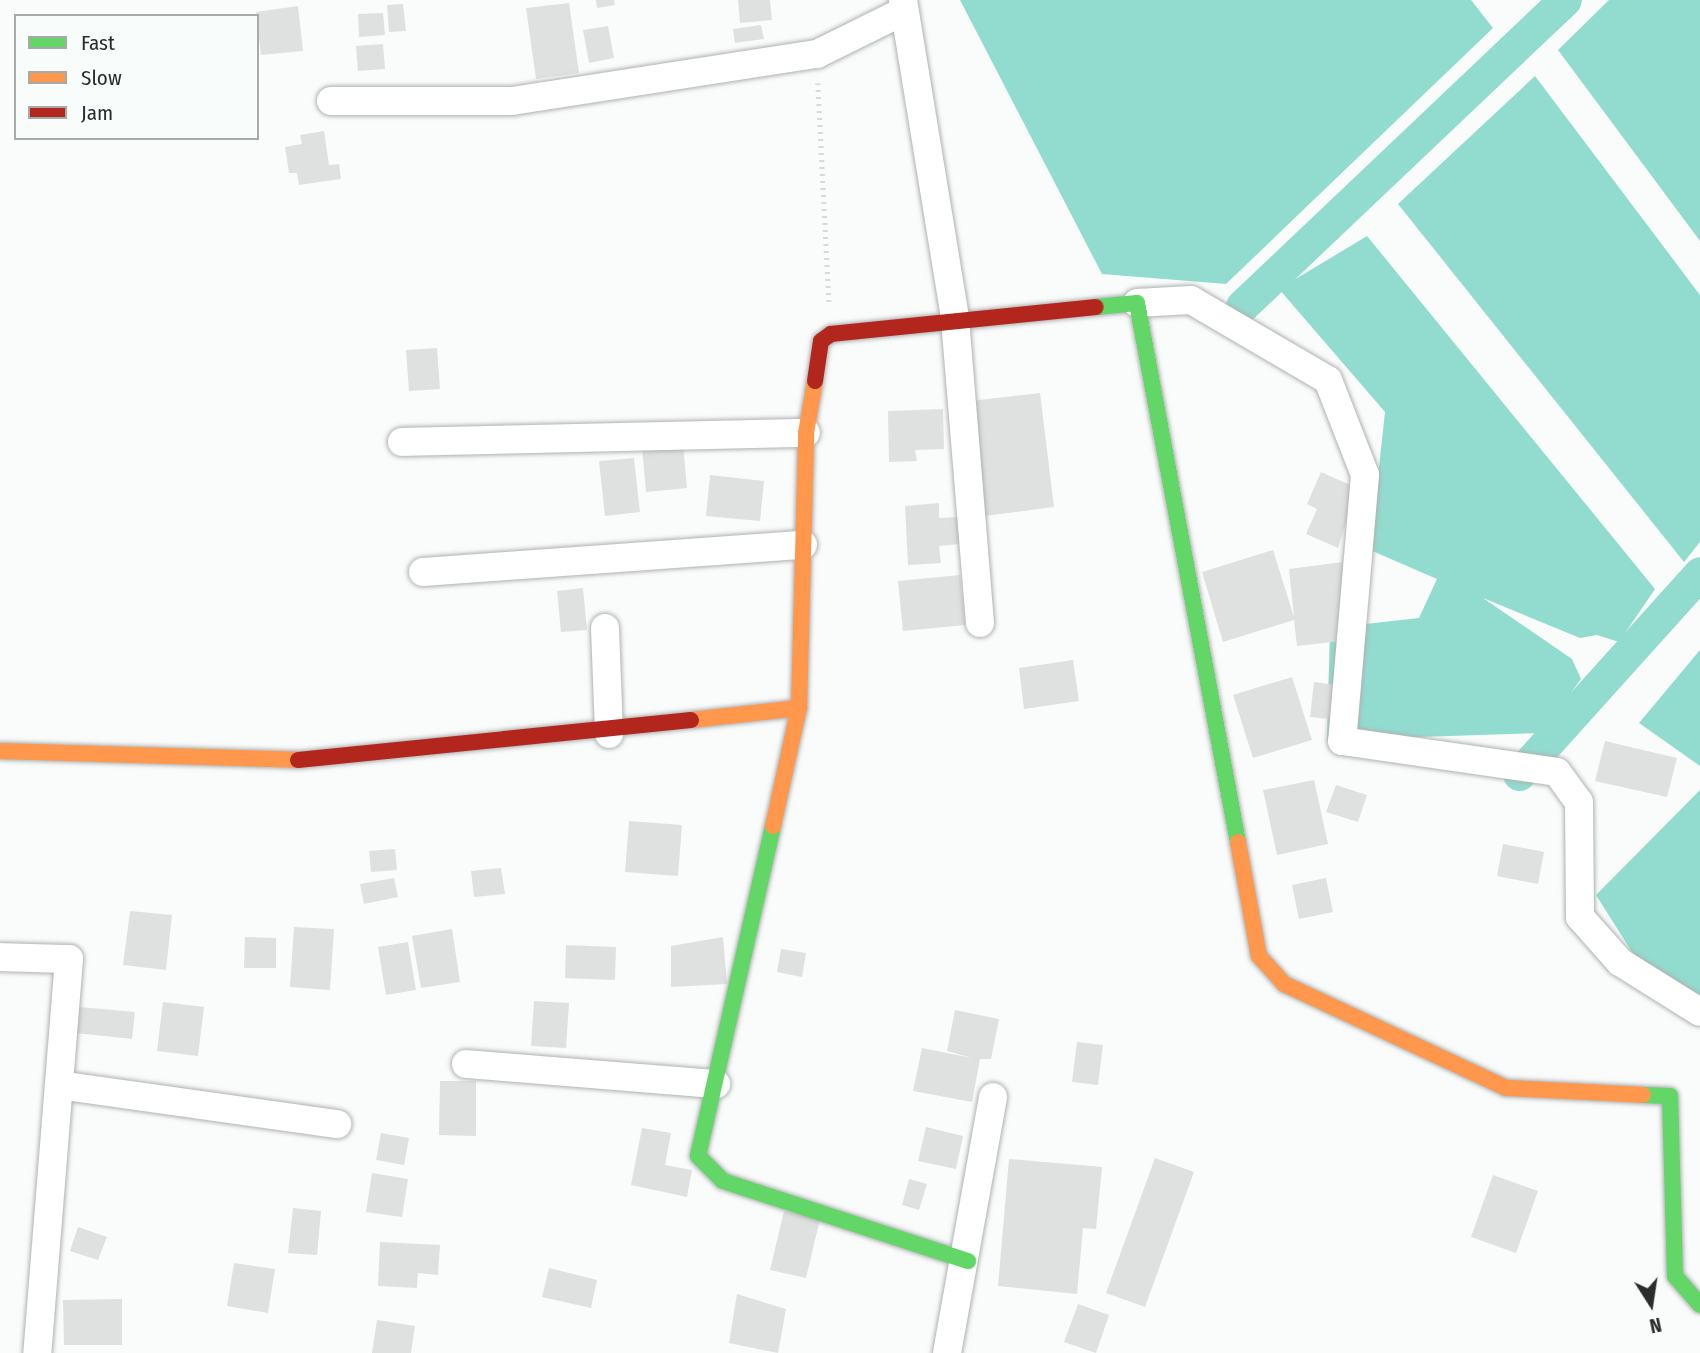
<!DOCTYPE html>
<html>
<head>
<meta charset="utf-8">
<style>
	body { margin:0 }
	#map { position:relative; width:1700px; height:1353px; overflow:hidden; background:#f9fcfb; font-family:"Fira Sans Condensed",sans-serif }
	div>[style] { position:absolute }
	.water>* { inset:0; background:#92dccf }
	.canal>* { height:33px; margin:-16.5px; padding:0 16.5px; transform-origin:16.5px; border-radius:16.5px; background:#92dccf }
	.building>* { inset:0; background:#dfe1e0 }
	.path>* { height:4.5px; margin-top:-2.25px; transform-origin:0; background:repeating-linear-gradient(90deg,#d8d9d8 0 2px,transparent 0 7px) }
	.roads { filter:drop-shadow(0 0 2px #afb2b1) drop-shadow(0 0 2px #afb2b1) }
	.street>* { height:28px; margin:-14px; padding:0 14px; transform-origin:14px; border-radius:14px; background:#fefffe }
	.fast>* { height:16px; margin:-8px; padding:0 8px; transform-origin:8px; border-radius:8px; background:#63d668 }
	.slow>* { height:16px; margin:-8px; padding:0 8px; transform-origin:8px; border-radius:8px; background:#ff974d }
	.jam>* { height:16px; margin:-8px; padding:0 8px; transform-origin:8px; border-radius:8px; background:#b3261e }
	span { translate:-50% -50%; white-space:nowrap; text-align:center; line-height:1.15; -webkit-text-stroke:5px #f8fdfc; paint-order:stroke }
	.legend { position:absolute; left:14px; top:14px; width:245px; height:126px; box-sizing:border-box; background:#f8fdfc; border:2px solid #a6aaa9; margin:0; padding:9px 12px; list-style:none; font-size:21px; color:#2b2d2c }
	.legend li { display:flex; align-items:center; gap:14px; height:35px }
	.legend b { width:35px; border:2px solid #a6aaa9 }
	.north { position:absolute; left:1616px; top:1269px; width:70px; height:70px; -webkit-text-stroke:5px #f8fdfc; paint-order:stroke; rotate:168deg; font-size:19px; font-weight:700; line-height:28px; text-align:center; color:#2b2d2c }
	.north::after { content:''; display:block; margin:auto; width:24px; height:32px; background:#2b2d2c; clip-path:polygon(50% 0,100% 100%,50% 72%,0 100%) }
</style>
</head>
<body>
<div id="map">
	<div class="water">
		<div style="clip-path:polygon(960px 0,1471px 0,1493px 28px,1226px 284px,1102px 274px)"></div>
		<div style="clip-path:polygon(1609px 0,1700px 0,1700px 241px,1558px 50px)"></div>
		<div style="clip-path:polygon(1535px 76px,1700px 295px,1700px 542px,1684px 562px,1398px 204px)"></div>
		<div style="clip-path:polygon(1367px 236px,1655px 589px,1619px 642px,1597px 635px,1580px 638px,1483px 598px,1572px 659px,1581px 679px,1542px 733px,1327px 740px,1330px 628px,1419px 618px,1437px 579px,1370px 550px,1385px 412px,1279px 289px)"></div>
		<div style="clip-path:polygon(1700px 650px,1700px 766px,1639px 723px)"></div>
		<div style="clip-path:polygon(1700px 790px,1700px 1025px,1666px 1006px,1596px 895px)"></div>
	</div>
	<div class="canal">
		<div style="left:1242px;top:306px;width:445px;rotate:-43.5deg"></div>
		<div style="left:1519px;top:774px;width:270px;rotate:-48deg"></div>
	</div>
	<div class="building">
		<div style="clip-path:polygon(596px 0,614px 0,615px 5px,597px 8px)"></div>
		<div style="clip-path:polygon(738px 0,770px 0,772px 20px,740px 23px)"></div>
		<div style="clip-path:polygon(569px 3px,579px 73px,536px 79px,526px 8px)"></div>
		<div style="clip-path:polygon(403px 4px,406px 31px,389px 32px,387px 5px)"></div>
		<div style="clip-path:polygon(298px 6px,303px 51px,261px 55px,256px 12px)"></div>
		<div style="clip-path:polygon(383px 13px,385px 35px,359px 37px,358px 14px)"></div>
		<div style="clip-path:polygon(761px 25px,764px 39px,735px 43px,733px 29px)"></div>
		<div style="clip-path:polygon(608px 26px,614px 58px,589px 63px,583px 30px)"></div>
		<div style="clip-path:polygon(383px 44px,385px 69px,358px 71px,356px 46px)"></div>
		<div style="clip-path:polygon(324px 131px,329px 165px,339px 164px,341px 179px,299px 185px,297px 173px,289px 173px,285px 147px,302px 144px,300px 135px)"></div>
		<div style="clip-path:polygon(437px 348px,440px 389px,409px 391px,406px 350px)"></div>
		<div style="clip-path:polygon(1040px 393px,1054px 507px,984px 516px,971px 401px)"></div>
		<div style="clip-path:polygon(943px 409px,944px 449px,915px 450px,917px 461px,889px 462px,888px 411px)"></div>
		<div style="clip-path:polygon(683px 444px,687px 488px,646px 492px,642px 448px)"></div>
		<div style="clip-path:polygon(634px 458px,640px 512px,605px 516px,599px 461px)"></div>
		<div style="clip-path:polygon(1321px 472px,1357px 488px,1338px 548px,1306px 534px,1317px 509px,1307px 504px)"></div>
		<div style="clip-path:polygon(710px 475px,764px 481px,760px 521px,706px 516px)"></div>
		<div style="clip-path:polygon(939px 503px,939px 518px,958px 517px,960px 544px,939px 546px,941px 563px,908px 565px,905px 506px)"></div>
		<div style="clip-path:polygon(1273px 550px,1294px 617px,1289px 569px,1343px 562px,1351px 640px,1297px 646px,1294px 620px,1223px 642px,1202px 572px)"></div>
		<div style="clip-path:polygon(960px 575px,965px 625px,903px 631px,898px 581px)"></div>
		<div style="clip-path:polygon(583px 588px,587px 630px,561px 632px,557px 591px)"></div>
		<div style="clip-path:polygon(1073px 660px,1079px 701px,1024px 709px,1019px 668px)"></div>
		<div style="clip-path:polygon(1292px 677px,1312px 740px,1253px 758px,1233px 695px)"></div>
		<div style="clip-path:polygon(1314px 682px,1344px 686px,1339px 720px,1310px 717px)"></div>
		<div style="clip-path:polygon(1605px 741px,1677px 758px,1667px 797px,1595px 781px)"></div>
		<div style="clip-path:polygon(1314px 780px,1328px 844px,1277px 855px,1263px 790px)"></div>
		<div style="clip-path:polygon(1336px 785px,1367px 795px,1358px 822px,1326px 812px)"></div>
		<div style="clip-path:polygon(629px 821px,682px 825px,678px 876px,625px 872px)"></div>
		<div style="clip-path:polygon(1503px 844px,1544px 852px,1538px 884px,1497px 876px)"></div>
		<div style="clip-path:polygon(395px 849px,397px 870px,371px 872px,369px 851px)"></div>
		<div style="clip-path:polygon(501px 868px,505px 894px,474px 897px,471px 871px)"></div>
		<div style="clip-path:polygon(394px 878px,398px 897px,364px 904px,360px 884px)"></div>
		<div style="clip-path:polygon(1326px 878px,1333px 912px,1299px 919px,1292px 885px)"></div>
		<div style="clip-path:polygon(130px 911px,172px 915px,166px 970px,123px 965px)"></div>
		<div style="clip-path:polygon(294px 927px,334px 929px,330px 990px,290px 987px)"></div>
		<div style="clip-path:polygon(452px 929px,460px 982px,421px 988px,412px 936px)"></div>
		<div style="clip-path:polygon(245px 937px,276px 938px,276px 968px,244px 968px)"></div>
		<div style="clip-path:polygon(723px 937px,727px 984px,671px 987px,671px 946px)"></div>
		<div style="clip-path:polygon(408px 942px,416px 990px,386px 995px,378px 947px)"></div>
		<div style="clip-path:polygon(566px 945px,616px 947px,615px 980px,565px 978px)"></div>
		<div style="clip-path:polygon(781px 949px,806px 953px,802px 977px,777px 972px)"></div>
		<div style="clip-path:polygon(534px 1001px,569px 1003px,566px 1048px,531px 1046px)"></div>
		<div style="clip-path:polygon(163px 1002px,204px 1007px,198px 1056px,157px 1051px)"></div>
		<div style="clip-path:polygon(79px 1007px,135px 1012px,132px 1039px,76px 1033px)"></div>
		<div style="clip-path:polygon(955px 1010px,999px 1019px,991px 1059px,980px 1059px,972px 1102px,913px 1091px,922px 1048px,972px 1058px,947px 1051px)"></div>
		<div style="clip-path:polygon(1077px 1042px,1103px 1045px,1098px 1085px,1072px 1082px)"></div>
		<div style="clip-path:polygon(440px 1081px,476px 1081px,476px 1136px,439px 1135px)"></div>
		<div style="clip-path:polygon(926px 1127px,963px 1136px,956px 1169px,918px 1161px)"></div>
		<div style="clip-path:polygon(642px 1128px,671px 1133px,665px 1165px,692px 1170px,687px 1197px,631px 1185px)"></div>
		<div style="clip-path:polygon(381px 1133px,409px 1138px,404px 1165px,376px 1160px)"></div>
		<div style="clip-path:polygon(1155px 1158px,1194px 1172px,1145px 1307px,1106px 1293px)"></div>
		<div style="clip-path:polygon(1009px 1159px,1102px 1167px,1096px 1229px,1083px 1228px,1077px 1294px,998px 1286px)"></div>
		<div style="clip-path:polygon(372px 1173px,408px 1179px,402px 1217px,366px 1212px)"></div>
		<div style="clip-path:polygon(1493px 1175px,1538px 1191px,1516px 1253px,1471px 1237px)"></div>
		<div style="clip-path:polygon(909px 1179px,927px 1184px,919px 1210px,902px 1205px)"></div>
		<div style="clip-path:polygon(293px 1208px,321px 1211px,317px 1255px,288px 1253px)"></div>
		<div style="clip-path:polygon(784px 1211px,820px 1219px,806px 1278px,770px 1270px)"></div>
		<div style="clip-path:polygon(78px 1227px,107px 1237px,98px 1260px,70px 1251px)"></div>
		<div style="clip-path:polygon(380px 1242px,440px 1245px,438px 1275px,418px 1273px,417px 1288px,378px 1286px)"></div>
		<div style="clip-path:polygon(234px 1263px,275px 1269px,268px 1313px,227px 1306px)"></div>
		<div style="clip-path:polygon(549px 1268px,597px 1280px,591px 1308px,542px 1297px)"></div>
		<div style="clip-path:polygon(737px 1294px,786px 1309px,778px 1353px,729px 1343px)"></div>
		<div style="clip-path:polygon(122px 1299px,122px 1345px,64px 1345px,63px 1300px)"></div>
		<div style="clip-path:polygon(1078px 1304px,1109px 1315px,1096px 1353px,1064px 1342px)"></div>
		<div style="clip-path:polygon(377px 1320px,415px 1326px,411px 1353px,372px 1353px)"></div>
	</div>
	<div class="path">
		<div style="left:818px;top:83px;width:219px;rotate:87.1deg"></div>
	</div>
	<div class="roads">
		<div class="street">
			<div style="left:903px;top:0;width:323px;rotate:80.7deg"></div>
			<div style="left:955px;top:319px;width:305px;rotate:85.3deg"></div>
			<div style="left:331px;top:101px;width:181px"></div>
			<div style="left:512px;top:101px;width:309px;rotate:-8.8deg"></div>
			<div style="left:817px;top:54px;width:97px;rotate:-26.3deg"></div>
			<div style="left:1137px;top:303px;width:54px;rotate:-3.2deg"></div>
			<div style="left:1191px;top:300px;width:159px;rotate:30.3deg"></div>
			<div style="left:1328px;top:380px;width:102px;rotate:68.7deg"></div>
			<div style="left:1365px;top:475px;width:267px;rotate:94.9deg"></div>
			<div style="left:1342px;top:741px;width:217px;rotate:8.2deg"></div>
			<div style="left:1557px;top:772px;width:37px;rotate:54deg"></div>
			<div style="left:1579px;top:802px;width:115px;rotate:89.5deg"></div>
			<div style="left:1580px;top:917px;width:60px;rotate:48.4deg"></div>
			<div style="left:1620px;top:962px;width:94px;rotate:32deg"></div>
			<div style="left:402px;top:442px;width:404px;rotate:-1.3deg"></div>
			<div style="left:423px;top:572px;width:381px;rotate:-4.1deg"></div>
			<div style="left:605px;top:628px;width:106px;rotate:87.8deg"></div>
			<div style="left:0;top:957px;width:69px;rotate:1.7deg"></div>
			<div style="left:69px;top:959px;width:395px;rotate:94.6deg"></div>
			<div style="left:466px;top:1064px;width:251px;rotate:4.6deg"></div>
			<div style="left:59px;top:1085px;width:281px;rotate:8deg"></div>
			<div style="left:947px;top:1353px;width:260px;rotate:-79.8deg"></div>
		</div>
		<div class="fast">
			<div style="left:1096px;top:307px;width:41px;rotate:-5.6deg"></div>
			<div style="left:1137px;top:303px;width:548px;rotate:79.39deg"></div>
			<div style="left:773px;top:826px;width:338px;rotate:102.8deg"></div>
			<div style="left:698px;top:1156px;width:35px;rotate:45deg"></div>
			<div style="left:723px;top:1181px;width:258px;rotate:18.1deg"></div>
			<div style="left:1643px;top:1095px;width:27px;rotate:2deg"></div>
			<div style="left:1670px;top:1096px;width:180px;rotate:88.4deg"></div>
			<div style="left:1675px;top:1276px;width:38px;rotate:49deg"></div>
		</div>
		<div class="slow">
			<div style="left:691px;top:720px;width:109px;rotate:-6.3deg"></div>
			<div style="left:0;top:751px;width:298px;rotate:1.7deg"></div>
			<div style="left:773px;top:826px;width:121px;rotate:-77.6deg"></div>
			<div style="left:799px;top:708px;width:275px;rotate:-88.5deg"></div>
			<div style="left:806px;top:433px;width:53px;rotate:-80.2deg"></div>
			<div style="left:1238px;top:842px;width:116px;rotate:79.6deg"></div>
			<div style="left:1259px;top:956px;width:38px;rotate:48deg"></div>
			<div style="left:1284px;top:984px;width:245px;rotate:25.1deg"></div>
			<div style="left:1506px;top:1088px;width:137px;rotate:2.9deg"></div>
		</div>
		<div class="jam">
			<div style="left:815px;top:381px;width:40px;rotate:-81.5deg"></div>
			<div style="left:821px;top:341px;width:12px;rotate:-35deg"></div>
			<div style="left:831px;top:334px;width:266px;rotate:-5.8deg"></div>
			<div style="left:298px;top:760px;width:395px;rotate:-5.8deg"></div>
		</div>
	</div>
	<ul class="legend">
	<li><b style="height:9px;background:#63d668"></b>Fast</li>
	<li><b style="height:9px;background:#ff974d"></b>Slow</li>
	<li><b style="height:9px;background:#b3261e"></b>Jam</li>
	</ul>
	<div class="north">N</div>
</div>
</body>
</html>
